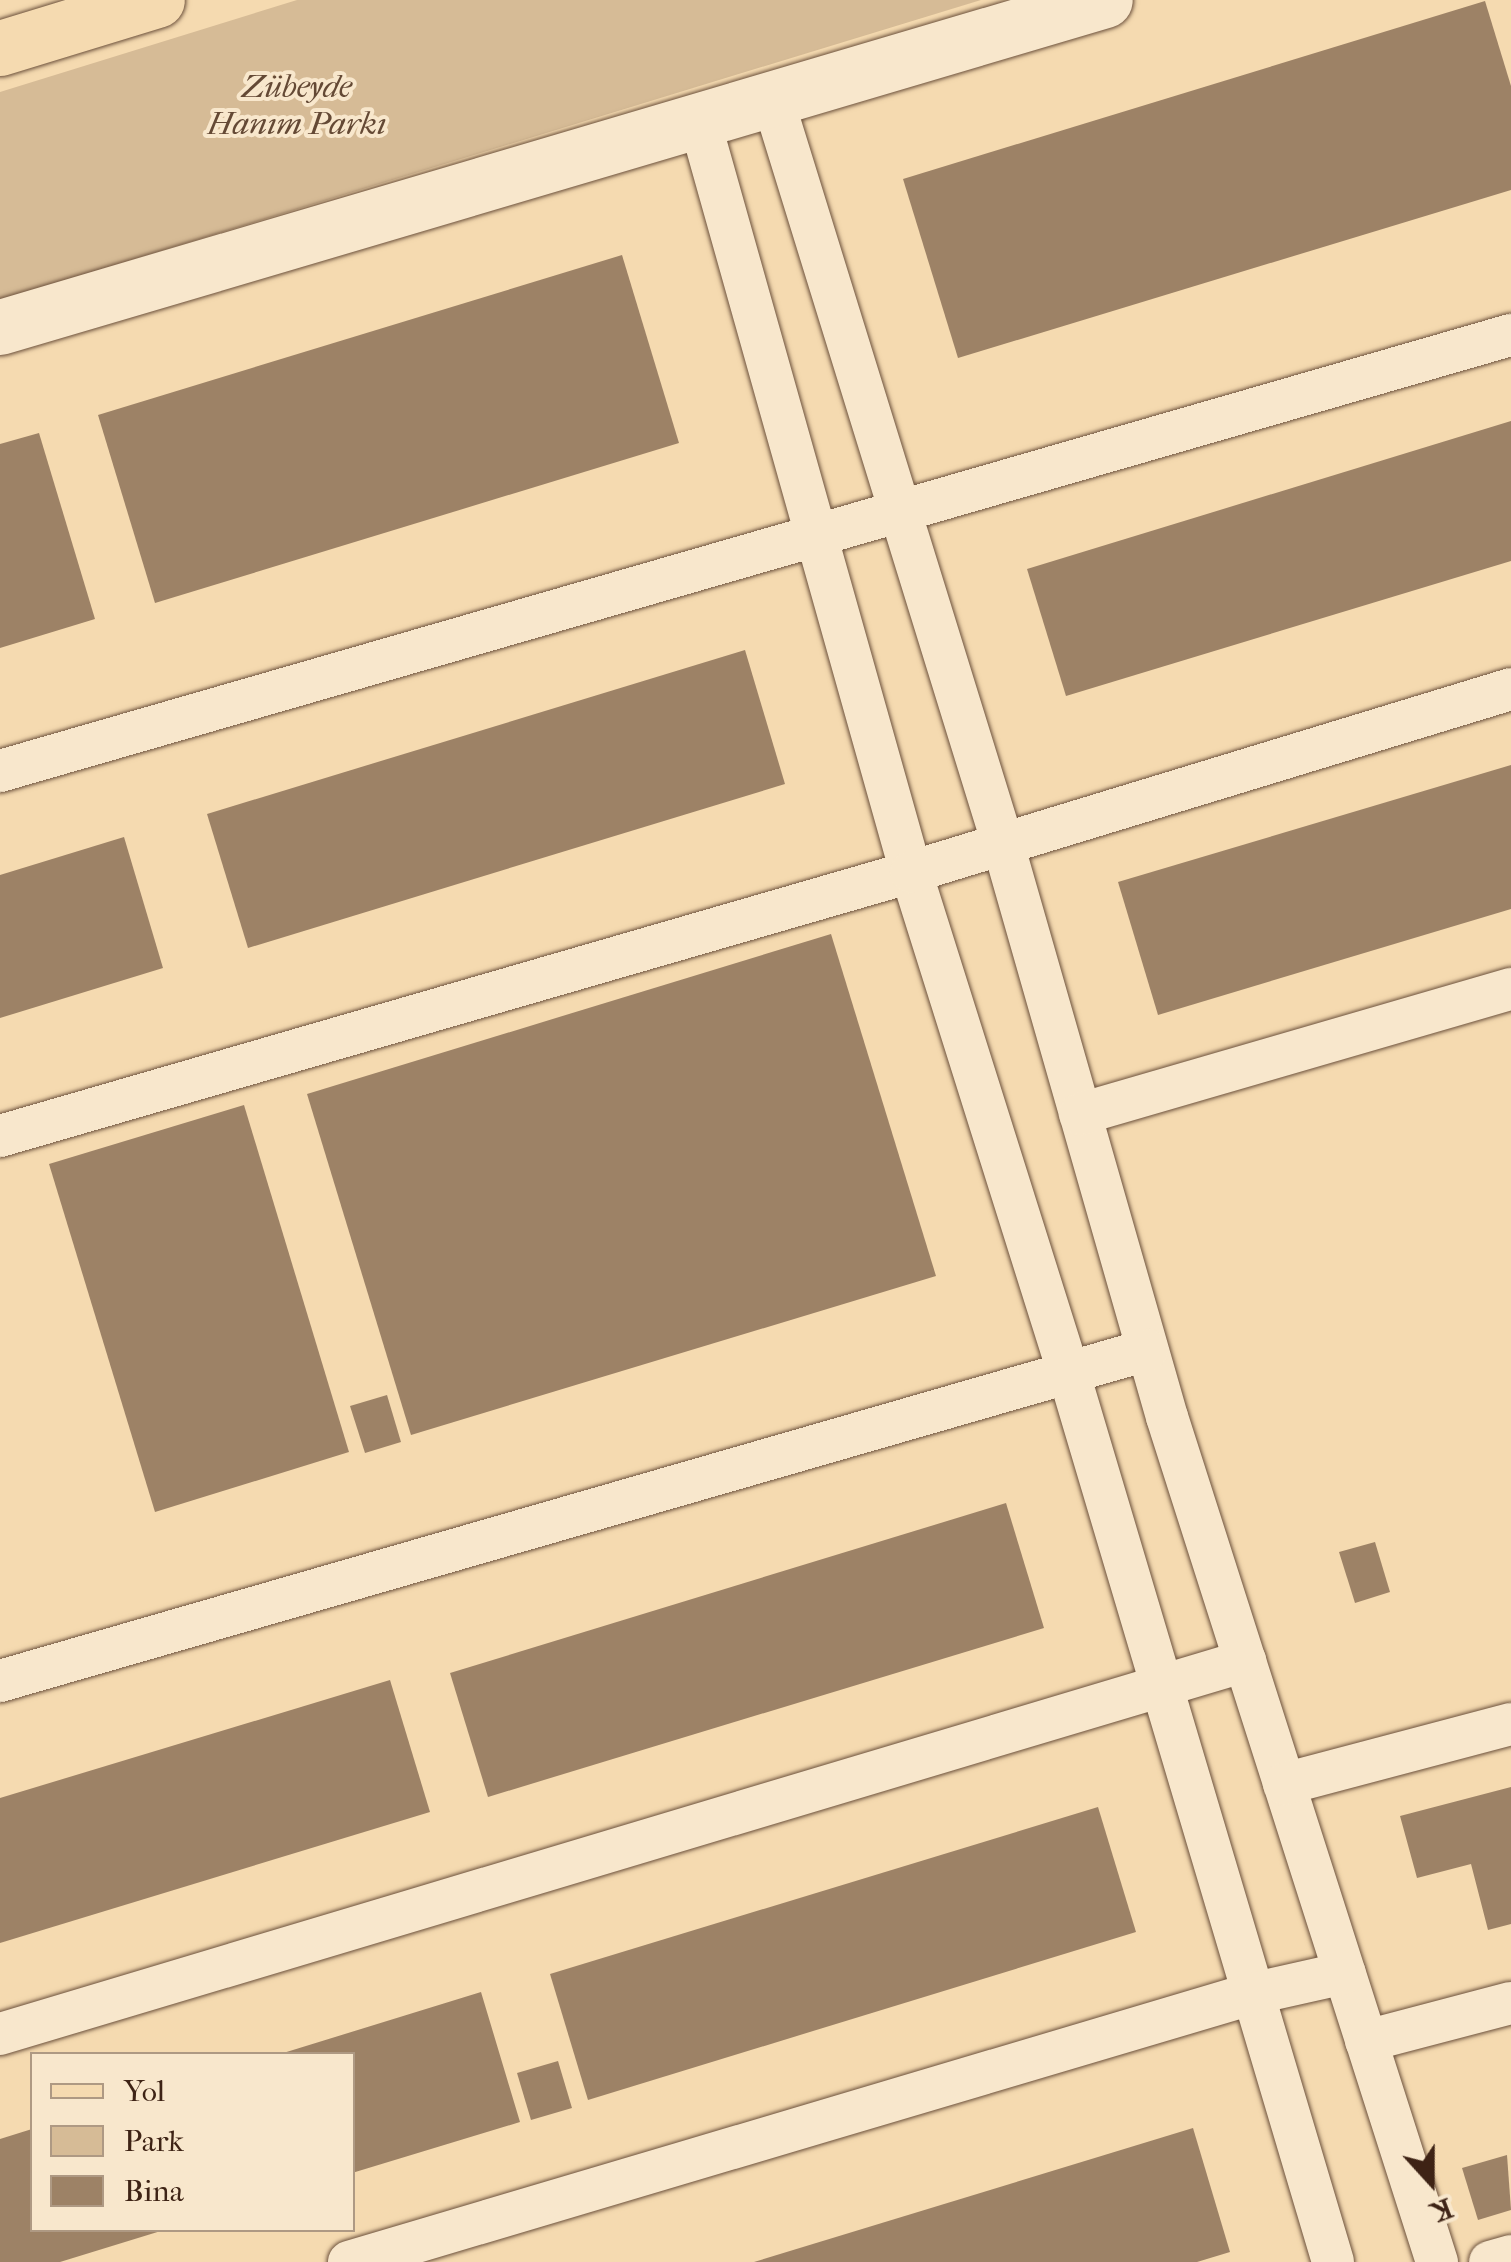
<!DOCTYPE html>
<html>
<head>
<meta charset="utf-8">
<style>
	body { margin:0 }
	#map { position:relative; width:1511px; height:2262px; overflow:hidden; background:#f5dab0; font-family:"IM FELL French Canon",serif }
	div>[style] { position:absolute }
	.green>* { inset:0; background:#d6bb96 }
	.building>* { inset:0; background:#9d8266 }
	.roads { filter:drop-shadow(0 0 2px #6c513c) drop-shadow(0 0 2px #6c513c) }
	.minor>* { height:42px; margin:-21px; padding:0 21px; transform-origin:21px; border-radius:21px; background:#f8e7cc }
	.tertiary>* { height:55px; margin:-27.5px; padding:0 27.5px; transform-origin:27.5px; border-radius:27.5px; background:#f8e7cc }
	.primary>* { height:55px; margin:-27.5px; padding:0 27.5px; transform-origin:27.5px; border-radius:27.5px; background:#f5dab0 }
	span { translate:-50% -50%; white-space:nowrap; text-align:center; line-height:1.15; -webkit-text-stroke:8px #f8e7cc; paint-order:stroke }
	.park-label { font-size:32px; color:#644935; font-style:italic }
	.legend { position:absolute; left:30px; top:2052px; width:325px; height:180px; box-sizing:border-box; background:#f8e7cc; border:2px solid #ae9983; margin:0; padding:12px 18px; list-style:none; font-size:30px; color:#3e2315 }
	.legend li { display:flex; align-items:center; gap:20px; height:50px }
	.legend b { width:50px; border:2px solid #ae9983 }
	.north { position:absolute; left:1381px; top:2132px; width:100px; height:100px; -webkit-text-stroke:8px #f8e7cc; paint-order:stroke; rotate:159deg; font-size:28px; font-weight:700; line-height:40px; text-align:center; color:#3e2315 }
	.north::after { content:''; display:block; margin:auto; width:35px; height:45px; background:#3e2315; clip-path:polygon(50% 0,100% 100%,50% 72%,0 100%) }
</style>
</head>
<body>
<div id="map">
	<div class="green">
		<div style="clip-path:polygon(297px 0,981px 0,0 300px,0 92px)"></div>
	</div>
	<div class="building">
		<div style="clip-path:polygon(1485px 1px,1511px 86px,1511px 190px,958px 358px,903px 179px)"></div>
		<div style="clip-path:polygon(622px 255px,679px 443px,155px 603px,98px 415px)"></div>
		<div style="clip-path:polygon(1511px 421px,1511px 561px,1066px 696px,1027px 569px)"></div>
		<div style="clip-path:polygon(39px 433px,95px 619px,0 648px,0 444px)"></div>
		<div style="clip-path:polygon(745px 650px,785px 784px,248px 948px,207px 814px)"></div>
		<div style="clip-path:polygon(1511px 765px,1511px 909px,1158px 1015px,1118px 882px)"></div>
		<div style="clip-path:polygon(124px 837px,163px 968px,0 1018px,0 875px)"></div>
		<div style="clip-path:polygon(831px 934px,936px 1276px,411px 1435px,307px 1094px)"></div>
		<div style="clip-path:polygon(244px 1105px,349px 1452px,155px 1512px,49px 1164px)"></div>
		<div style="clip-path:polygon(387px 1395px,401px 1442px,365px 1453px,350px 1406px)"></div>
		<div style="clip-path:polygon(1006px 1503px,1044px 1628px,488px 1797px,450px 1673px)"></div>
		<div style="clip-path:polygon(1375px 1542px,1390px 1592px,1355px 1603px,1339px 1552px)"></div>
		<div style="clip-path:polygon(390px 1680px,430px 1812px,0 1943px,0 1798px)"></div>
		<div style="clip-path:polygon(1511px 1787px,1511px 1924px,1488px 1930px,1471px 1864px,1417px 1878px,1400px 1816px)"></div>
		<div style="clip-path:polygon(1098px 1807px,1136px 1932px,588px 2100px,550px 1974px)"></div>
		<div style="clip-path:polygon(481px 1992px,520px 2122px,352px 2173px,352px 2054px,280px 2054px)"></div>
		<div style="clip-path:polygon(558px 2061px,572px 2108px,531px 2120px,517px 2073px)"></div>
		<div style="clip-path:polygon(1193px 2128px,1230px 2252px,1197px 2262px,754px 2262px)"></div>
		<div style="clip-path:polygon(32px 2129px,32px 2230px,164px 2230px,60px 2262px,0 2262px,0 2139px)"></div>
		<div style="clip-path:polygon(1507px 2155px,1511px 2210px,1478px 2220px,1462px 2168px)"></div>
	</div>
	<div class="roads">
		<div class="minor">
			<div style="left:772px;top:97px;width:782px;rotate:72.82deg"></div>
			<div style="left:1003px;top:844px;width:596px;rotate:74.03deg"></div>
			<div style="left:1167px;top:1417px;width:887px;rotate:72.28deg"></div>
			<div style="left:699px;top:119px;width:782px;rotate:74.28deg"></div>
			<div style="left:911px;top:872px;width:526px;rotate:72.53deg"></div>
			<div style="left:1069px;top:1374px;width:926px;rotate:73.44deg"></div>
			<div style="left:0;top:771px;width:1573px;rotate:-16.1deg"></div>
			<div style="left:1080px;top:1114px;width:449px;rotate:-16.2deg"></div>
			<div style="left:0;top:1136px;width:948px;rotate:-16.16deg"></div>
			<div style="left:911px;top:872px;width:627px;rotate:-16.96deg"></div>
			<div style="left:0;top:1681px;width:1194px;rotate:-16.1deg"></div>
			<div style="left:1284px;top:1784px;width:235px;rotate:-14.8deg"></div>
			<div style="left:0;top:2034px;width:1300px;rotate:-16.68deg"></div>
			<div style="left:1366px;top:2041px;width:150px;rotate:-14.7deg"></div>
			<div style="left:349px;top:2262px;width:941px;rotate:-16.55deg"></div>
			<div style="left:1251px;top:1994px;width:96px;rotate:-12.6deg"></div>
			<div style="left:1490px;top:2262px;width:22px;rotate:-16deg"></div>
		</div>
		<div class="tertiary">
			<div style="left:0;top:327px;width:1152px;rotate:-16.48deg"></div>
		</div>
		<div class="primary">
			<div style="left:0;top:48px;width:164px;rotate:-17deg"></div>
		</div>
	</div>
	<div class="park-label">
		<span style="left:297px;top:106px">Zübeyde<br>Hanım Parkı</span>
	</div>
	<ul class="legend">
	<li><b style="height:12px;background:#f5dab0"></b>Yol</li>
	<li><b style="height:28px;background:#d6bb96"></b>Park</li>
	<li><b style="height:28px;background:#9d8266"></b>Bina</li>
	</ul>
	<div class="north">K</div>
</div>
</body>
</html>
